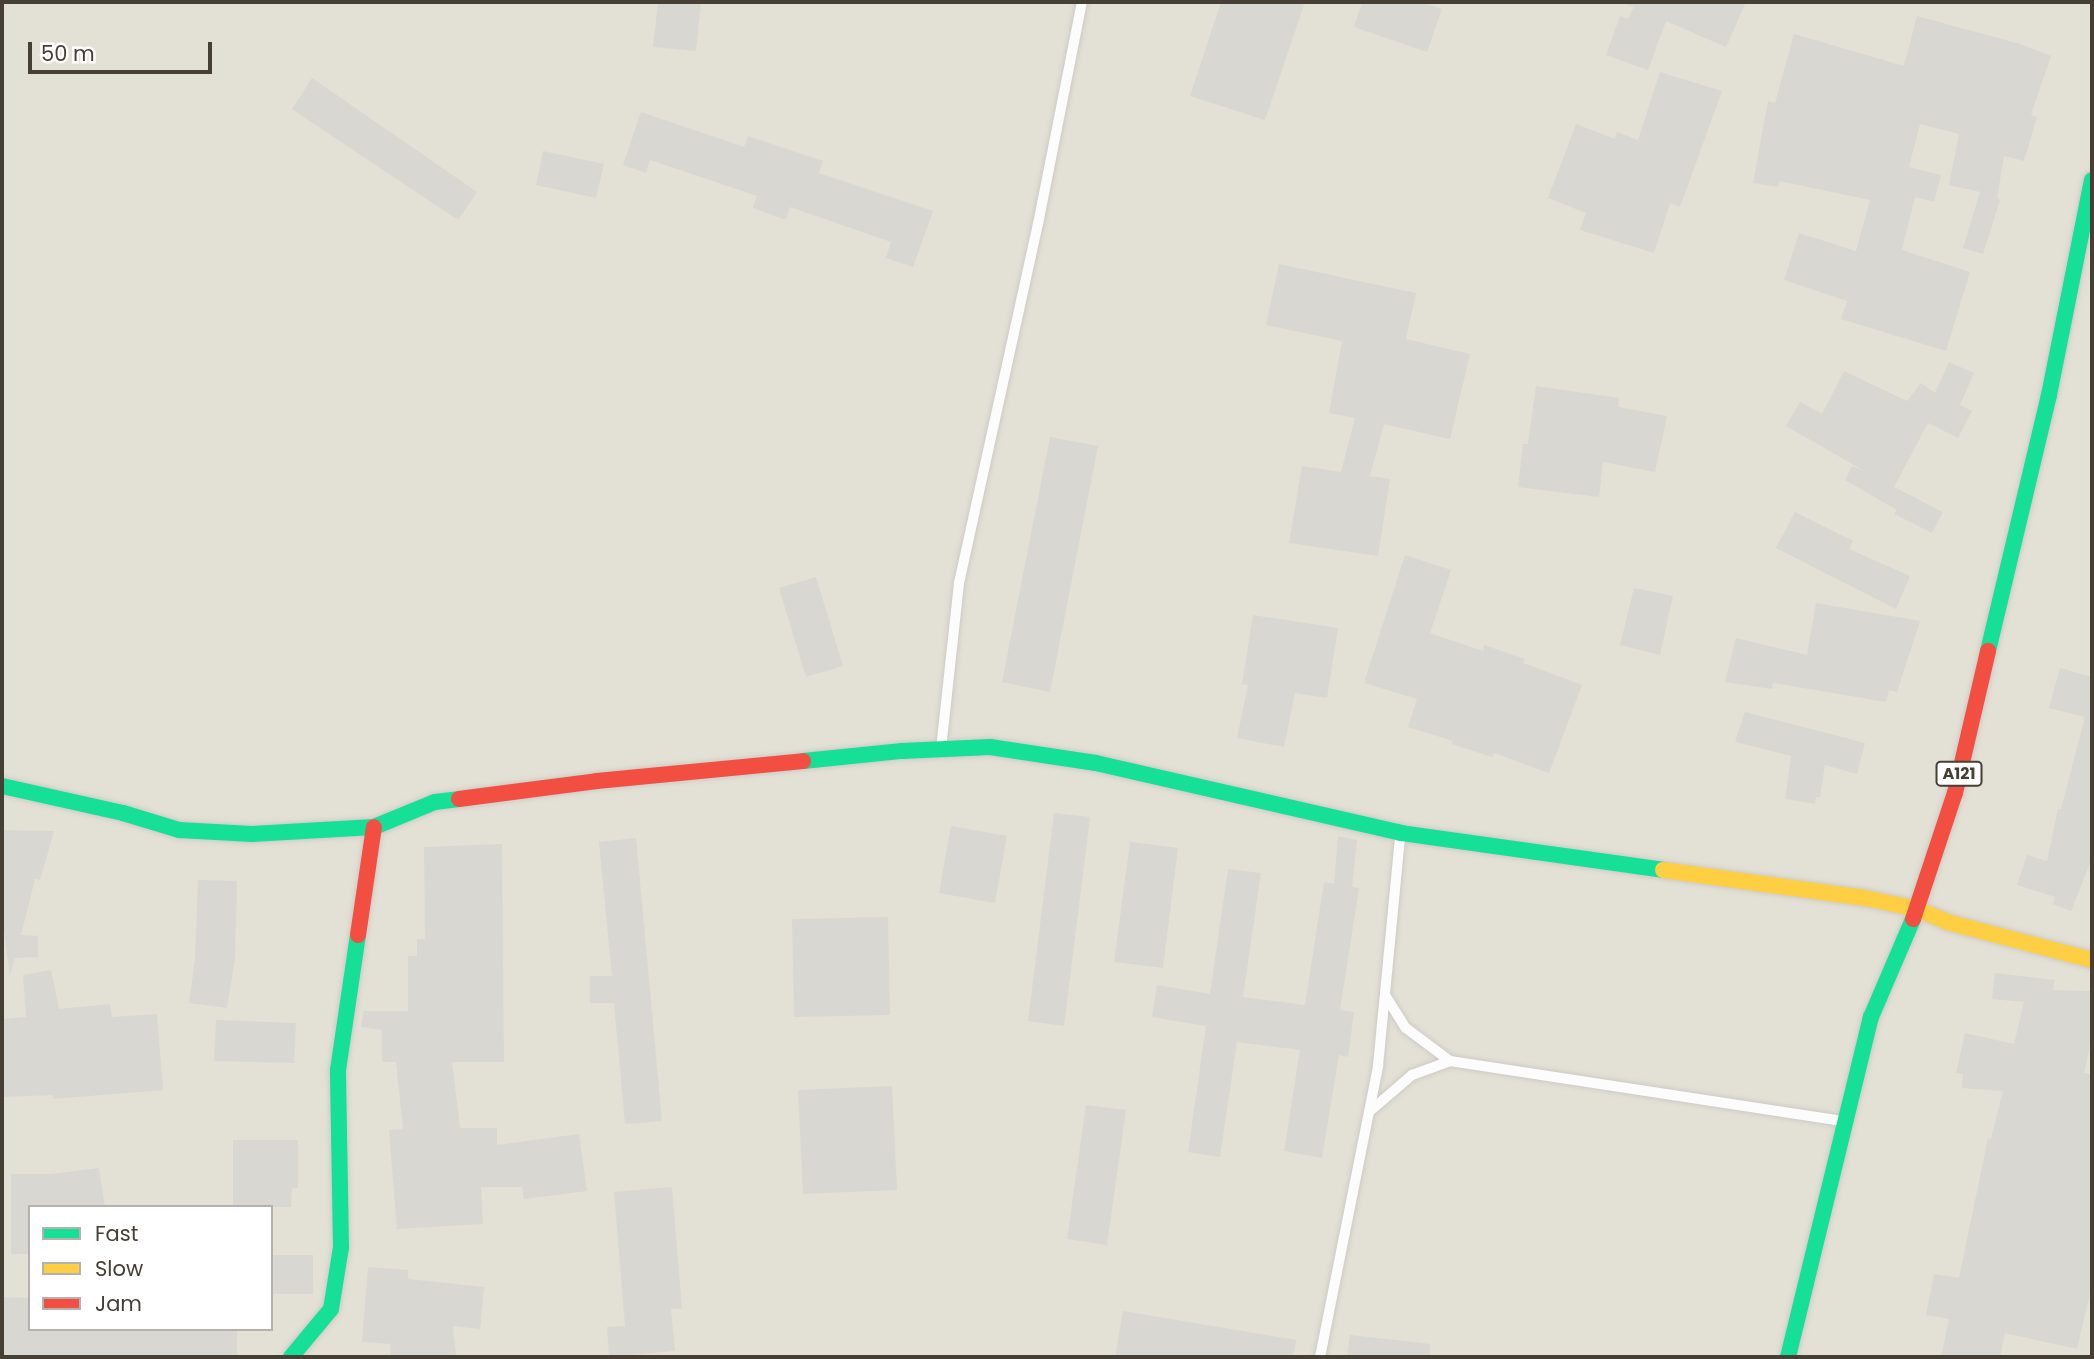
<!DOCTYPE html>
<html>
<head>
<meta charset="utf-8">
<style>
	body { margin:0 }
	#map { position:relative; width:2094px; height:1359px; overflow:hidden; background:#efeee8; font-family:Poppins,sans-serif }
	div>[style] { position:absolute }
	.residential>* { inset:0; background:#e3e0d5 }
	.building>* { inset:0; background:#d9d7d1 }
	.roads { filter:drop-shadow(0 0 2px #cdcbc6) drop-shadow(0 0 2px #cdcbc6) }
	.lane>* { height:10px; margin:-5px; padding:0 5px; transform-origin:5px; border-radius:5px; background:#fdfcfc }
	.fast>* { height:16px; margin:-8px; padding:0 8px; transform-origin:8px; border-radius:8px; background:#16e098 }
	.slow>* { height:16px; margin:-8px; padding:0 8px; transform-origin:8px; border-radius:8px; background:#ffcf43 }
	.jam>* { height:16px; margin:-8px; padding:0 8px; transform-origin:8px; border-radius:8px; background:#f24e42 }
	span { translate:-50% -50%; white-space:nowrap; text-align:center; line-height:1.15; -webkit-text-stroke:6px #fff; paint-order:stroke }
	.shield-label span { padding:2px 5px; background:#fff; border:2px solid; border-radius:5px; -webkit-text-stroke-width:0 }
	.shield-label { font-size:16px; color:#453f35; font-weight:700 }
	.frame { position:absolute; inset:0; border:4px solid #453f35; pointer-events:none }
	.legend { position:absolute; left:28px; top:1205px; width:245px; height:126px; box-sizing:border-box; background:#fff; border:2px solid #b5b2ae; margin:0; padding:9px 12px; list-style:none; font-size:21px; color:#453f35 }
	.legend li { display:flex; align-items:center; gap:14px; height:35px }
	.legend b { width:35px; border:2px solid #b5b2ae }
	.scale { position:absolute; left:28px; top:42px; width:184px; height:32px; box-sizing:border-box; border:4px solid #453f35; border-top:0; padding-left:9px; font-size:21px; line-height:24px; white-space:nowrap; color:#453f35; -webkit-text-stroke:5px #fff; paint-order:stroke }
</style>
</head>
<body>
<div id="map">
	<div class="residential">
		<div style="clip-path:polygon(evenodd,2px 2px,2092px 2px,2092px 1357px,2px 1357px,2px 2px,30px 1207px,271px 1207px,271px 1329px,30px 1329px,30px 1207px)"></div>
	</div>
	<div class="building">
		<div style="clip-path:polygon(658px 2px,701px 2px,696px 51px,653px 47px)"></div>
		<div style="clip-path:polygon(1221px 2px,1305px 2px,1265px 120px,1190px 96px)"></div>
		<div style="clip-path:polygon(1362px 2px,1422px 2px,1442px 9px,1427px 52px,1354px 27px)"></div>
		<div style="clip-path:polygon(1621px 2px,1746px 2px,1726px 47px,1666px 21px,1648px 70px,1606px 55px,1620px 16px,1628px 19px,1634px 7px)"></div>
		<div style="clip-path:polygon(1917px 16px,2020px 44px,2051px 56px,2031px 115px,2037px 117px,2024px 161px,2004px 156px,1997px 198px,2000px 200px,1983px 254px,1963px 248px,1980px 192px,1949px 185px,1959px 134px,1920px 124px,1909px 167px,1941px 175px,1934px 202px,1915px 197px,1902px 250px,1970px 272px,1946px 351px,1841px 319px,1847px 301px,1784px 280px,1799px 233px,1856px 251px,1870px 200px,1779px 181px,1778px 187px,1753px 183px,1768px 101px,1775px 103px,1794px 34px,1904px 66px)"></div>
		<div style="clip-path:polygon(1660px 72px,1722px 91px,1680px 207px,1670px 203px,1654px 253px,1580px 230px,1586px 213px,1548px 198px,1576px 124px,1615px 139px,1617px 132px,1638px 140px)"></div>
		<div style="clip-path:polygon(312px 78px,477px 192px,458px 220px,292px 109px)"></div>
		<div style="clip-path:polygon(641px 112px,744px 147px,748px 136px,823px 161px,819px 173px,933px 211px,913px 267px,886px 258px,891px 242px,790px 207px,786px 220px,753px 208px,757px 196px,650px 160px,646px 173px,623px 165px)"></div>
		<div style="clip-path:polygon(543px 151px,604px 164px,596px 198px,536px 185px)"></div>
		<div style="clip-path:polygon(1279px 264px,1416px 293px,1406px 339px,1470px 354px,1450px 439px,1384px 424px,1370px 476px,1390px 479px,1378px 556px,1289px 543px,1302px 466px,1341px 472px,1355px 418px,1329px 413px,1342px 341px,1266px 325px)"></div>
		<div style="clip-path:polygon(1949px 362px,1974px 373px,1960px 405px,1972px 411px,1958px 438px,1928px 423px,1894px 487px,1943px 512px,1932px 533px,1894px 514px,1897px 510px,1845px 480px,1852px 466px,1866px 472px,1786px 426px,1800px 402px,1822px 414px,1844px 371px,1907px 401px,1921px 383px,1935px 393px)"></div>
		<div style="clip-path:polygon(1536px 386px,1619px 398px,1618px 407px,1667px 416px,1655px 472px,1603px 462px,1599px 497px,1518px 487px,1523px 444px,1528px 444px)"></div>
		<div style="clip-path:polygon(1050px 437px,1098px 446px,1050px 692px,1002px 682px)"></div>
		<div style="clip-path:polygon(1795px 512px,1853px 541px,1849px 549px,1910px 576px,1896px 609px,1776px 548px)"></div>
		<div style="clip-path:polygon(1405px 555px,1451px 570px,1430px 633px,1483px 651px,1484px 645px,1525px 659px,1523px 663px,1582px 685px,1549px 773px,1494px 753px,1492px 757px,1452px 744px,1453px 741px,1408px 727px,1417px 699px,1364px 683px)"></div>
		<div style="clip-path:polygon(816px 577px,843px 666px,806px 677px,779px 588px)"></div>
		<div style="clip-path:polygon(1634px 588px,1673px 596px,1660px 655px,1620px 645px)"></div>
		<div style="clip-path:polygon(1816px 603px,1920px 621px,1897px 692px,1889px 690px,1886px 702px,1773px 683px,1772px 689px,1725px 682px,1736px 638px,1807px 655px)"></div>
		<div style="clip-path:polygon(1253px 615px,1338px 628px,1327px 698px,1295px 693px,1284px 747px,1237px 738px,1248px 685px,1242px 684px)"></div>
		<div style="clip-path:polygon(2060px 668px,2092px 677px,2092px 858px,2071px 911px,2053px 904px,2055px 897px,2017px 885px,2027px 855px,2047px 861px,2058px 809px,2061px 809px,2085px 717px,2049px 708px)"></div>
		<div style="clip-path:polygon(1745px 712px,1865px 743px,1857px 774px,1825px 765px,1820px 797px,1816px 797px,1815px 804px,1785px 799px,1791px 756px,1735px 742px)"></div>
		<div style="clip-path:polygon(1054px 813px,1090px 817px,1064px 1026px,1028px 1021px)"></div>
		<div style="clip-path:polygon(951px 826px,1007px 836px,995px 903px,939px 893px)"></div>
		<div style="clip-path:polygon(2px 830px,54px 831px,40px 880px,35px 879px,21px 935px,38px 936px,38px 957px,15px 958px,10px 976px,2px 914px)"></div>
		<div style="clip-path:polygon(1338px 836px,1357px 840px,1352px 887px,1359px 888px,1340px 1010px,1354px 1012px,1348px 1057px,1339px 1055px,1322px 1158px,1284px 1151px,1300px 1050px,1237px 1042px,1220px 1157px,1188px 1152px,1206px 1026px,1152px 1017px,1157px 985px,1210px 994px,1228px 869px,1261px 873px,1243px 997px,1305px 1005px,1324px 882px,1334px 884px)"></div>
		<div style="clip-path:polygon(636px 838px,662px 1121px,625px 1124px,614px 1003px,590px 1003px,590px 976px,612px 976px,599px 842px)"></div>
		<div style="clip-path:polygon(1130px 842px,1178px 848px,1163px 968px,1114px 962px)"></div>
		<div style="clip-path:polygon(502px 844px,504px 1062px,452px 1062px,460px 1128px,497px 1128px,497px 1145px,579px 1134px,587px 1191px,524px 1199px,522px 1187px,481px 1187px,483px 1224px,397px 1229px,389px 1130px,403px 1129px,396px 1062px,382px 1062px,382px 1030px,361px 1027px,364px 1011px,408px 1011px,408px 956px,417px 956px,417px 939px,425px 939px,424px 847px)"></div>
		<div style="clip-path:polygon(198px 880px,237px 881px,235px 959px,227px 1008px,189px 1003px,195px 959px)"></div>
		<div style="clip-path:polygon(888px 917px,890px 1015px,794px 1017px,792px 919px)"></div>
		<div style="clip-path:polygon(51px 970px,59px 1009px,110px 1004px,112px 1017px,157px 1014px,163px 1090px,53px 1099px,53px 1095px,2px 1097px,2px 1019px,26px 1017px,23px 975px)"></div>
		<div style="clip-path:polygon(1995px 973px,2055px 980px,2053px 990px,2091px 991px,2092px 1035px,2084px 1073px,2092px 1074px,2092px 1284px,2077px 1349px,2005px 1333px,2000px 1357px,1941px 1357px,1949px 1319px,1926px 1315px,1934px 1274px,1959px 1278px,1988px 1138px,1991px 1139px,2003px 1091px,1962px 1088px,1963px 1074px,1956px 1073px,1965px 1033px,2014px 1044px,2024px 1002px,1992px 999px)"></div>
		<div style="clip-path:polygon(216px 1020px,296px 1023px,294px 1063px,214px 1061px)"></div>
		<div style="clip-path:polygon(892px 1086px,897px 1190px,803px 1194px,798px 1090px)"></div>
		<div style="clip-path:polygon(1086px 1105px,1126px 1110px,1107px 1245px,1067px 1239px)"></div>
		<div style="clip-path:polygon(233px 1140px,298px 1140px,298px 1188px,292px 1188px,291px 1207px,233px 1207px)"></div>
		<div style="clip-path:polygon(99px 1168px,105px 1207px,30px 1207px,30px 1254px,11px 1254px,11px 1174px,51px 1174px)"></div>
		<div style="clip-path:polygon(672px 1187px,682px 1309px,671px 1309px,675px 1351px,609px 1357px,607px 1327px,625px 1326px,614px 1192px)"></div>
		<div style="clip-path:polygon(271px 1255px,313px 1255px,313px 1294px,271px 1294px)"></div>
		<div style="clip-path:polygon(368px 1267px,408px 1270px,408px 1279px,484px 1287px,480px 1329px,453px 1326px,456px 1357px,391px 1357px,390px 1344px,362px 1342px)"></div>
		<div style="clip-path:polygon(2px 1297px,30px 1298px,30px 1329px,237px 1329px,237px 1355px,2px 1357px)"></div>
		<div style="clip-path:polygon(1123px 1311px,1296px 1340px,1293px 1357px,1115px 1357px)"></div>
		<div style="clip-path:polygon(1350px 1335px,1430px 1344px,1430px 1357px,1347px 1357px)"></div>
	</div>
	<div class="roads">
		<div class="lane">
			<div style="left:941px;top:749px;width:167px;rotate:-83.8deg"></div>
			<div style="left:959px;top:583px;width:368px;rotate:-77.6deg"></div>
			<div style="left:1038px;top:224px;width:226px;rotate:-78.8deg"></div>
			<div style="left:1385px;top:995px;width:39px;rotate:58deg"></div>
			<div style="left:1406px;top:1028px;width:55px;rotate:36.9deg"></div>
			<div style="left:1369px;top:1112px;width:57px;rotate:-40.7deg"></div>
			<div style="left:1412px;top:1075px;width:40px;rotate:-20.2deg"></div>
			<div style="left:1450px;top:1061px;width:397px;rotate:8.7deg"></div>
			<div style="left:1320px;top:1357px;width:297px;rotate:-78.7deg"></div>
			<div style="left:1378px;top:1066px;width:231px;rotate:-84.5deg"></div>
		</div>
		<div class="fast">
			<div style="left:1988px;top:651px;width:263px;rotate:-76.6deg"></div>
			<div style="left:2049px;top:395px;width:219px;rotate:-78.7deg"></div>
			<div style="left:803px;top:761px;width:100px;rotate:-5.8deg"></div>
			<div style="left:902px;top:751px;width:88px;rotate:-2.6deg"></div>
			<div style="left:990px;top:747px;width:107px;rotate:8.6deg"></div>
			<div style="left:1096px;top:763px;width:313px;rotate:12.9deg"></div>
			<div style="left:1401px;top:833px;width:265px;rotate:8deg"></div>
			<div style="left:2px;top:786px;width:124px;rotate:12.6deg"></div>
			<div style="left:123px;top:813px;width:59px;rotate:16.9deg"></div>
			<div style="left:179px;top:830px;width:73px;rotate:3.1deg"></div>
			<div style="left:252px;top:834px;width:122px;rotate:-3.3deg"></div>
			<div style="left:374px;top:827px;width:66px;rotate:-22.3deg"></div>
			<div style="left:435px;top:802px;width:24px;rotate:-7deg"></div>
			<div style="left:291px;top:1357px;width:62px;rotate:-50.2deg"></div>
			<div style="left:331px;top:1309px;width:63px;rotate:-80.8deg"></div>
			<div style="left:341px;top:1247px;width:177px;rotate:-91deg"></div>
			<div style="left:338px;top:1070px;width:136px;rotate:-81.6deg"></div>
			<div style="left:1788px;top:1357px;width:350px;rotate:-76.3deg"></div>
			<div style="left:1871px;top:1017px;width:107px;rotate:-66.8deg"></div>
		</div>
		<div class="slow">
			<div style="left:1663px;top:870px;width:204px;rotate:7.9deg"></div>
			<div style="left:1865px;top:898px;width:53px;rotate:11.9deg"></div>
			<div style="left:1917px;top:909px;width:33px;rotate:23deg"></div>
			<div style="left:1947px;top:922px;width:150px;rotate:14.7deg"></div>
		</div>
		<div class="jam">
			<div style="left:459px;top:799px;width:139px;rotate:-7.4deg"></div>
			<div style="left:597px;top:781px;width:207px;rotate:-5.5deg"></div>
			<div style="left:1913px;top:919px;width:133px;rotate:-71.6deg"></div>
			<div style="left:1955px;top:793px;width:146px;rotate:-76.9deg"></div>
			<div style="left:358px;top:935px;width:109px;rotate:-81.6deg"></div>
		</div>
	</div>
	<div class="shield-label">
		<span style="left:1959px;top:774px">A121</span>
	</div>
	<div class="frame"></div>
	<ul class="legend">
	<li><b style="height:9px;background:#16e098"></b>Fast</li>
	<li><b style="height:9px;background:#ffcf43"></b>Slow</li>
	<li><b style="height:9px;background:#f24e42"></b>Jam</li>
	</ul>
	<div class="scale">50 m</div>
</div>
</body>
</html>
